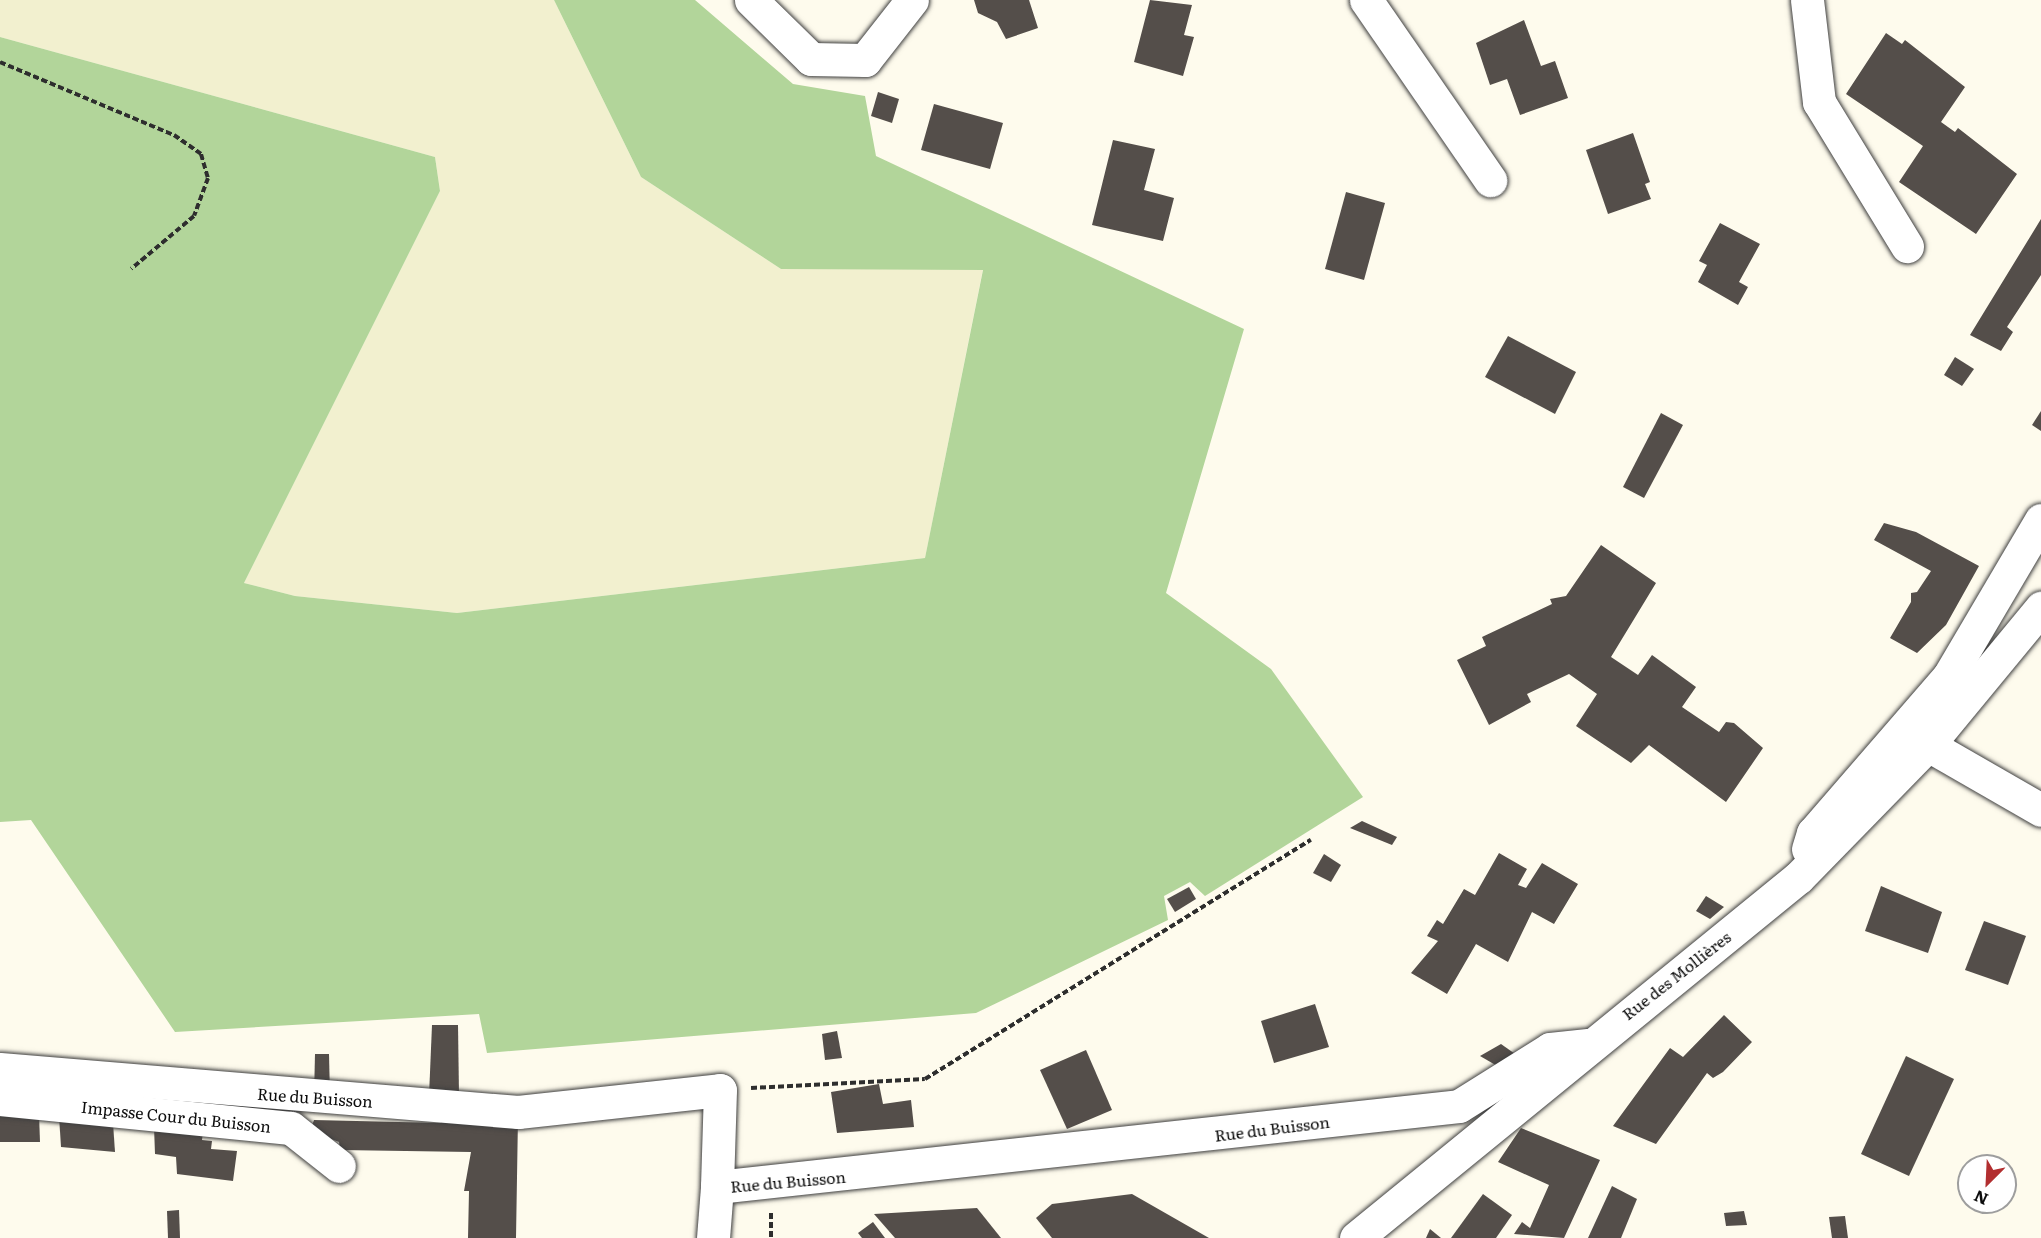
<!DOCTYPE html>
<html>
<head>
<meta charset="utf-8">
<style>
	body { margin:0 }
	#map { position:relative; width:2041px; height:1238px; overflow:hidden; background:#fefbed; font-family:Literata,serif }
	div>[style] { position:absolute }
	.farmland>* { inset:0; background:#f2f0cf }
	.forest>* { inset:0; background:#b2d59a }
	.building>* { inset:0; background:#544e4a }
	.path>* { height:4px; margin-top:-2px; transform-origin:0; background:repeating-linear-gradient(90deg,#2e2e2e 0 6px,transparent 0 9px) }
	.roads { filter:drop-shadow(0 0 2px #3f3f3f) drop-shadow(0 0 2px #3f3f3f) }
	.minor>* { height:33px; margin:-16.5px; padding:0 16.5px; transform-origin:16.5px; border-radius:16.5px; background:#fff }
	span { translate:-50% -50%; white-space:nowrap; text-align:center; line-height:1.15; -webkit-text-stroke:6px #fff; paint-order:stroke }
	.street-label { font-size:16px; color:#0c0c0c }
	.north { position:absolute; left:1957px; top:1154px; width:60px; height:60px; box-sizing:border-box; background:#fff; border:2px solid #9e9e9e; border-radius:50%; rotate:204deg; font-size:16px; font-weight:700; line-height:24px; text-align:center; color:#0c0c0c }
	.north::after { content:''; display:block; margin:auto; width:21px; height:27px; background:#b22f30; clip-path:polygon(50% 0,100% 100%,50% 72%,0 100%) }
</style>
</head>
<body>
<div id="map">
	<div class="farmland">
		<div style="clip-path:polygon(0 0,554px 0,641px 177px,781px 269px,983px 269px,925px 558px,457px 613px,295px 596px,244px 583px,440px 191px,435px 157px,0 37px)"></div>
	</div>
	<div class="forest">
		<div style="clip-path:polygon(554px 0,695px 0,793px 84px,865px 96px,876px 156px,1244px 329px,1166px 593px,1271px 669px,1363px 797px,1205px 896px,1190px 882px,1164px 896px,1168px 920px,976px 1013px,487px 1053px,479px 1014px,175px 1032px,31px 820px,0 822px,0 37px,435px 157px,440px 191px,244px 583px,295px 596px,457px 613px,925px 558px,983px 270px,781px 269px,641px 177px)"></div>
	</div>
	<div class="building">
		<div style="clip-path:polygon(974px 0,1029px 0,1038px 28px,1006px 39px,997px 22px,978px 13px)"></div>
		<div style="clip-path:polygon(1150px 0,1192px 5px,1184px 35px,1194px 37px,1183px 76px,1134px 62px)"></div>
		<div style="clip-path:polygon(1524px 20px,1541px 66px,1555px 61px,1568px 98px,1520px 115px,1507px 79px,1490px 85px,1476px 43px)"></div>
		<div style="clip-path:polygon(1886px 33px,1902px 44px,1905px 40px,1965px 87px,1941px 122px,1955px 132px,1958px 128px,2017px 174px,1976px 234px,1899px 182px,1923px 146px,1846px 94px)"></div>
		<div style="clip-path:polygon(878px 92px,899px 99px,892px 123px,871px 116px)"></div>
		<div style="clip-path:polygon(934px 104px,1003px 123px,990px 169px,921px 150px)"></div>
		<div style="clip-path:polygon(1633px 133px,1650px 182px,1645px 184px,1651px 199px,1608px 214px,1586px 150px)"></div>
		<div style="clip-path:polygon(1113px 140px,1155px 149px,1144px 190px,1174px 198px,1163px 241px,1092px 225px)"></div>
		<div style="clip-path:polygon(1346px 192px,1385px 203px,1364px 280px,1325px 269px)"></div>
		<div style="clip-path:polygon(2041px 219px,2041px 275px,2007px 327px,2013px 332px,2001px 351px,1970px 335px)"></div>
		<div style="clip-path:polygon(1720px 223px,1760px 244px,1739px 282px,1748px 287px,1738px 305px,1698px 282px,1707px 265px,1699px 261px)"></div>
		<div style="clip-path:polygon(1508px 336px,1576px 372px,1555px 414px,1485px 377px)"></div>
		<div style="clip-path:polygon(1955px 357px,1974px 369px,1962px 386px,1944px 375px)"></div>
		<div style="clip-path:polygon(2041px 411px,2041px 431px,2032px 425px)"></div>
		<div style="clip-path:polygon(1661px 413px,1683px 425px,1644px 498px,1623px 487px)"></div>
		<div style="clip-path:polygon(1884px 523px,1916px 532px,1979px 566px,1946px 625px,1917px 653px,1890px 638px,1911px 602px,1911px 593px,1917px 592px,1931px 571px,1874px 540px)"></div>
		<div style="clip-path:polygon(1601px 545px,1656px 583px,1611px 657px,1638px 675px,1652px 655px,1696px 687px,1682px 707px,1719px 732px,1726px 722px,1734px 723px,1763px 748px,1726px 802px,1649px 745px,1631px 763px,1576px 726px,1597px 694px,1569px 674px,1527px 694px,1531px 702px,1489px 725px,1457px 660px,1486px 646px,1482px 637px,1552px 604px,1550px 599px,1566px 596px)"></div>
		<div style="clip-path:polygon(1362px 821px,1397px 837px,1392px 845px,1350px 828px)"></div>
		<div style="clip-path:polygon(1499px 853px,1527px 869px,1518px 885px,1526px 888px,1542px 863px,1578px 884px,1554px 924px,1532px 912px,1508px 962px,1476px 944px,1447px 994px,1411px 973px,1438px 941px,1427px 936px,1437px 920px,1443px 924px,1464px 889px,1475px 895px)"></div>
		<div style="clip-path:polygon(1324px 854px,1341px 865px,1331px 882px,1313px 873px)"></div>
		<div style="clip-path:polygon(1881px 886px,1942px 912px,1928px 953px,1865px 931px)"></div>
		<div style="clip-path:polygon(1189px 887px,1196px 899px,1175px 912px,1167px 899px)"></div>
		<div style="clip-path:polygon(1706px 896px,1724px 907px,1710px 919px,1696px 911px)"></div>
		<div style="clip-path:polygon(1984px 921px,2026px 936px,2008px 985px,1965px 970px)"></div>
		<div style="clip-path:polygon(1315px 1004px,1329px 1047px,1274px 1063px,1261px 1021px)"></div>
		<div style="clip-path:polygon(1724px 1015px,1752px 1042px,1723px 1072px,1713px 1078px,1707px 1073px,1656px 1144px,1613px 1126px,1670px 1048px,1683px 1057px)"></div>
		<div style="clip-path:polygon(432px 1025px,458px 1025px,459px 1095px,429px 1096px)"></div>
		<div style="clip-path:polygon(837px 1031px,842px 1058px,825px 1060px,822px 1034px)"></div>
		<div style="clip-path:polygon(1501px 1044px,1518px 1056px,1499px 1067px,1480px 1056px)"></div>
		<div style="clip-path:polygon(1086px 1050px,1112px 1110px,1067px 1129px,1040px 1070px)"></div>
		<div style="clip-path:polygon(315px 1054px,329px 1054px,330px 1096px,314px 1096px)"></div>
		<div style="clip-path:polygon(1906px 1056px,1954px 1079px,1909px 1176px,1861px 1154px)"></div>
		<div style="clip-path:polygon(879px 1084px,883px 1104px,911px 1100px,914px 1127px,837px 1133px,831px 1092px)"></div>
		<div style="clip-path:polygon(0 1112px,39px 1114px,40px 1142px,0 1142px)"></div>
		<div style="clip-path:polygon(59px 1116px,113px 1123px,115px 1152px,61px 1147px)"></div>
		<div style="clip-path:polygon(518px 1117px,516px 1238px,468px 1238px,469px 1191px,464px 1191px,471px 1152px,340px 1150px,339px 1142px,310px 1131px,314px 1120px,441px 1123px,441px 1118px)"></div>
		<div style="clip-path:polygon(154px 1127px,203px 1132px,202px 1140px,212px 1141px,211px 1149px,237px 1151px,233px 1181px,177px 1174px,176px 1157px,155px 1154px)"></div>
		<div style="clip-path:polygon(1521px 1128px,1600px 1160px,1564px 1238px,1514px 1234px,1522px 1222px,1530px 1228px,1549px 1185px,1498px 1162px)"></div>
		<div style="clip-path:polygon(1612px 1186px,1637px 1199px,1621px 1238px,1588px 1238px)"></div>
		<div style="clip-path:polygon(1132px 1194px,1209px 1238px,1052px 1238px,1036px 1218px,1052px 1204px)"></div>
		<div style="clip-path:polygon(1483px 1194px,1512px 1215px,1496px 1238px,1451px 1238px)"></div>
		<div style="clip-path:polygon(977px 1208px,1001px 1238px,895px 1238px,874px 1214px)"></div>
		<div style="clip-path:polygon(179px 1210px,180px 1238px,168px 1238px,167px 1211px)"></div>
		<div style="clip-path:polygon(1744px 1211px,1747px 1225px,1726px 1226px,1724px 1213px)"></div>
		<div style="clip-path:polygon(1845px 1216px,1848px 1238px,1832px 1238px,1829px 1217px)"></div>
		<div style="clip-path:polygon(873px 1222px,885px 1238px,862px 1238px,858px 1233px)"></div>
		<div style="clip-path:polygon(1430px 1229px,1441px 1238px,1426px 1238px)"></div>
	</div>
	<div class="path">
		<div style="left:0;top:62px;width:189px;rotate:22.8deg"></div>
		<div style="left:174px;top:135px;width:33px;rotate:35deg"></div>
		<div style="left:201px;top:154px;width:25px;rotate:74deg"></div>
		<div style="left:208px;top:178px;width:40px;rotate:110.2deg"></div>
		<div style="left:194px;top:216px;width:82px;rotate:139.9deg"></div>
		<div style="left:751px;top:1088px;width:174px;rotate:-3deg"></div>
		<div style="left:925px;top:1079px;width:454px;rotate:-31.8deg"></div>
		<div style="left:771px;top:1213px;width:25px;rotate:90deg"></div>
	</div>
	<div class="roads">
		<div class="minor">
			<div style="left:751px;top:0;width:84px;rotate:44.5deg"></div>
			<div style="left:811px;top:59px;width:54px;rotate:1.1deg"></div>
			<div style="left:865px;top:60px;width:76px;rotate:-51.9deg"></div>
			<div style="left:1366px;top:0;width:219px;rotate:55.4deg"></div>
			<div style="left:1807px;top:0;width:103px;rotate:83.3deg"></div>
			<div style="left:1819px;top:102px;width:169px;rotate:58.6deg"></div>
			<div style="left:1928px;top:745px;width:130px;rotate:29.9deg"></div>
			<div style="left:1808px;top:849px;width:17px;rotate:-73deg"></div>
			<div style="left:1813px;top:833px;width:208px;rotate:-49.1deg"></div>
			<div style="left:1949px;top:676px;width:181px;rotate:-59.5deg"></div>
			<div style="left:0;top:1069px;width:520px;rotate:4.75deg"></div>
			<div style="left:518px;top:1112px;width:203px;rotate:-6.2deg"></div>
			<div style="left:720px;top:1090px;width:97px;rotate:91.8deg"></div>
			<div style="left:717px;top:1187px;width:746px;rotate:-6.23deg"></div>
			<div style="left:1459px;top:1106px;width:107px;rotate:-32.1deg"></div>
			<div style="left:1550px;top:1049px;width:38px;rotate:-6deg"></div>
			<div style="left:0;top:1099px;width:292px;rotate:5.7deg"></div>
			<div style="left:291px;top:1128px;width:61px;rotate:38.4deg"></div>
			<div style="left:713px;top:1238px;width:51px;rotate:-85.5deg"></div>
			<div style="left:1356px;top:1238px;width:571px;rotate:-39.18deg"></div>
			<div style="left:1799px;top:877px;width:185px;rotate:-45.7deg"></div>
			<div style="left:1928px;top:745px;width:178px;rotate:-50.5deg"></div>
		</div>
	</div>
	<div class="street-label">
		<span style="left:1676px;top:975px;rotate:-38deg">Rue des Mollières</span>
		<span style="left:315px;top:1097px;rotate:4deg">Rue du Buisson</span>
		<span style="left:176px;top:1116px;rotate:6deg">Impasse Cour du Buisson</span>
		<span style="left:1272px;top:1128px;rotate:-7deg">Rue du Buisson</span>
		<span style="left:788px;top:1181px;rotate:-5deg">Rue du Buisson</span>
	</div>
	<div class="north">N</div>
</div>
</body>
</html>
